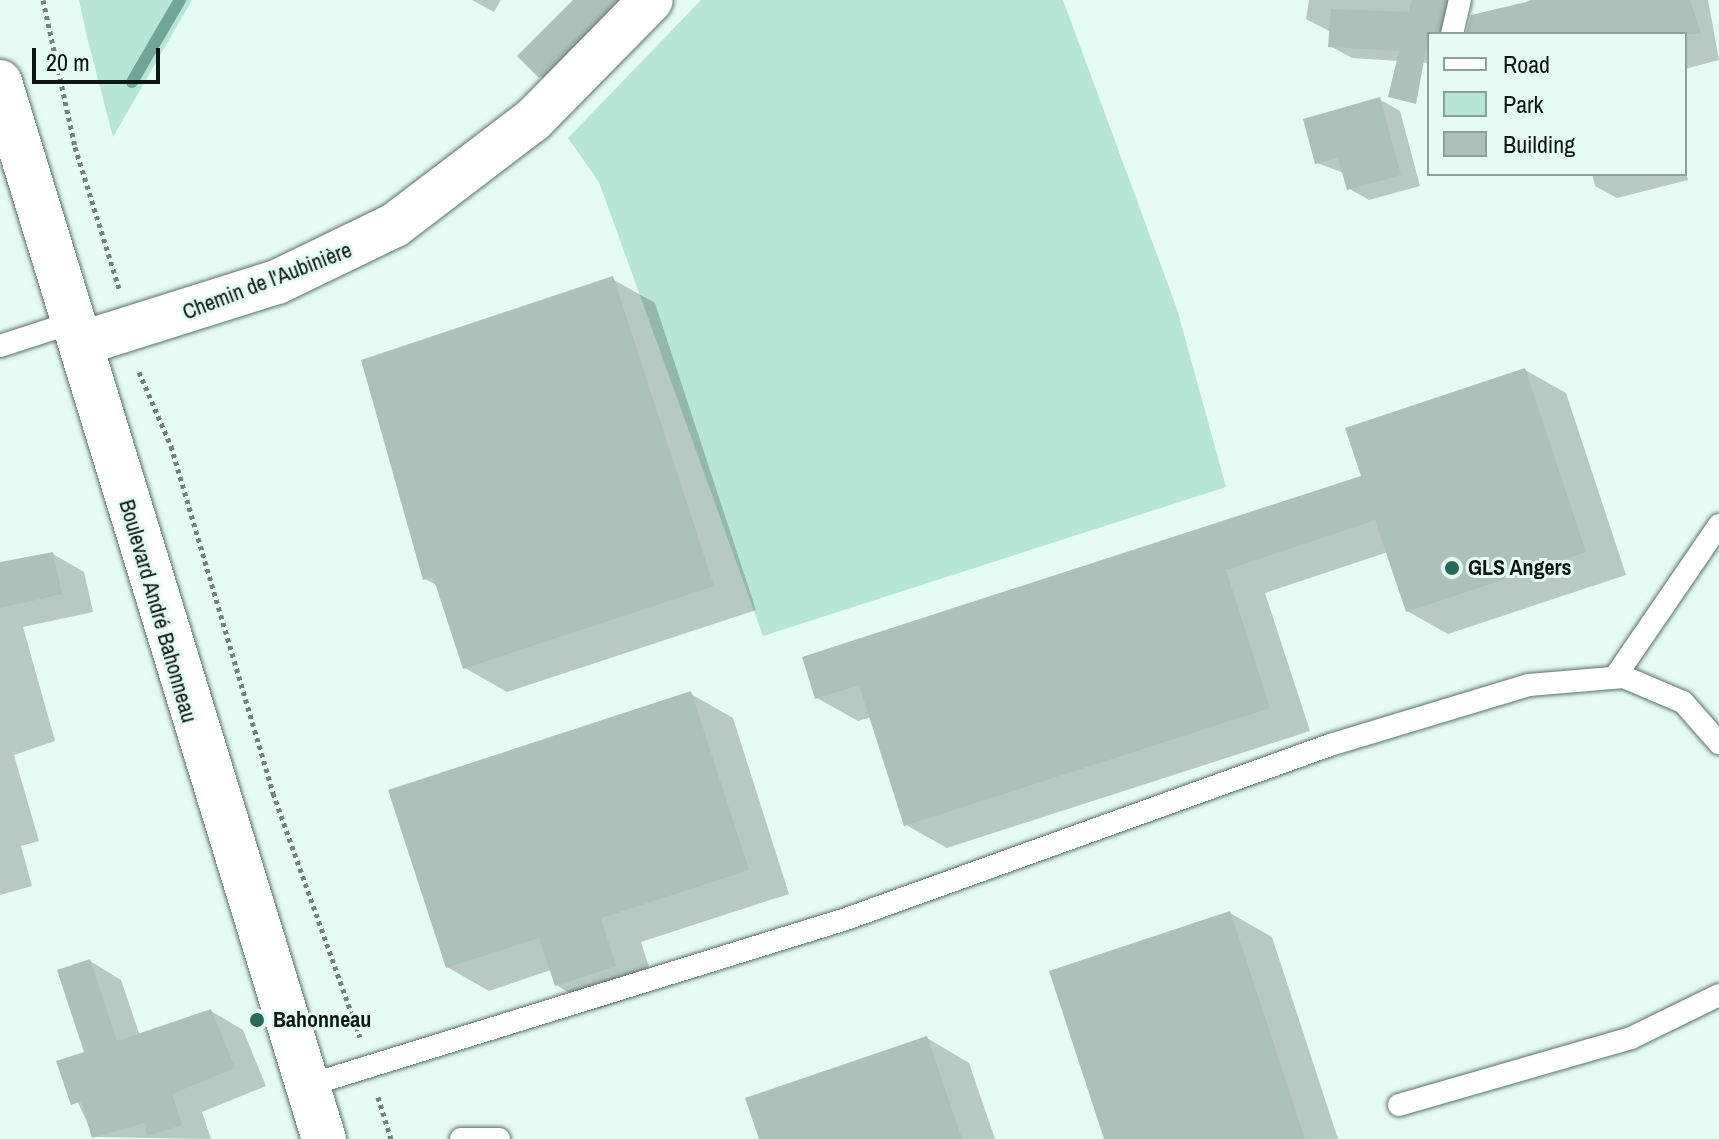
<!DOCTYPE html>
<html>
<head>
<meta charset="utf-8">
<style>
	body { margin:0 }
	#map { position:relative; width:1719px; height:1139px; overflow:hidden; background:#e4fcf4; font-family:"Archivo Narrow",sans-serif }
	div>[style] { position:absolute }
	.green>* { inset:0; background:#b7e5d6 }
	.shadow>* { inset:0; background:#0003 }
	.stream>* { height:12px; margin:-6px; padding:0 6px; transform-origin:6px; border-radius:6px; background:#71a696 }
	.building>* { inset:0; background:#aac2ba }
	.path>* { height:5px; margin-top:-2.5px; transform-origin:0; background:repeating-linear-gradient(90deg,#72827d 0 4px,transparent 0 8px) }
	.roads { filter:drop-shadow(0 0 2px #5a7069) drop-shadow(0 0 2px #5a7069) }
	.service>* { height:22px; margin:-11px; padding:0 11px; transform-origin:11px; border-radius:11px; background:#fff }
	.minor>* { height:44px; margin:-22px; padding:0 22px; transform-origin:22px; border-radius:22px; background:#fff }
	.tertiary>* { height:44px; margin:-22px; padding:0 22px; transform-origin:22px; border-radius:22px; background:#fff }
	.dots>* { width:22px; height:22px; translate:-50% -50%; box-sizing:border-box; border:4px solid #e4fcf4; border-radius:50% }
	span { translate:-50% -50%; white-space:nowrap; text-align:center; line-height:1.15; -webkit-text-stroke:6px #e4fcf4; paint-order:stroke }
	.street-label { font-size:22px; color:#0d1613 }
	.poi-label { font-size:22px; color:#0d1613; font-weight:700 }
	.left { translate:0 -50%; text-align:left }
	.legend { position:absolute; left:1427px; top:32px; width:260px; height:144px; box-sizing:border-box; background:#e4fcf4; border:2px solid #8ea09a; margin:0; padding:10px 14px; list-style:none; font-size:24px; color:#0d1613 }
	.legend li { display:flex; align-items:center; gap:16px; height:40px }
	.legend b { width:40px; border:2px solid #8ea09a }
	.scale { position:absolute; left:32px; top:48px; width:128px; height:36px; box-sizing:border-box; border:4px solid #0d1613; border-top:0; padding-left:10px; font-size:24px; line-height:28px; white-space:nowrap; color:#0d1613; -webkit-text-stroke:6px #e4fcf4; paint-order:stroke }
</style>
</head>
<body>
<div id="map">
	<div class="green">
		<div style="clip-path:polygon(79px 0,192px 0,113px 137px,87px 37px)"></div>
		<div style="clip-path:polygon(701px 0,1063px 0,1177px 309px,1226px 487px,763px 636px,599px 182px,568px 138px)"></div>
	</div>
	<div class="shadow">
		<div style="clip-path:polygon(472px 0,501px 0,494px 12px)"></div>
		<div style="clip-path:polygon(576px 0,667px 0,572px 95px,540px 76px)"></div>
		<div style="clip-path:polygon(1309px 0,1471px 0,1462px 34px,1429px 34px,1429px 63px,1352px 58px,1330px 46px,1331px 32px,1306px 19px)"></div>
		<div style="clip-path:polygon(1530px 0,1708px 0,1719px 60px,1685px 69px,1685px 34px,1467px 34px)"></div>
		<div style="clip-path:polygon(1379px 99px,1400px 111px,1420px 186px,1369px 200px,1348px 188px,1344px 173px,1317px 163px)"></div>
		<div style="clip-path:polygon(1685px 169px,1688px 180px,1617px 198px,1595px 186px,1592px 174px)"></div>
		<div style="clip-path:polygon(612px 279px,655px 303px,756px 610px,507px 692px,465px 668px,438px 586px,425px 579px)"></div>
		<div style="clip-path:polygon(1525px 370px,1566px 393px,1626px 575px,1448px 634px,1407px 611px,1388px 552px,1265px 593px,1310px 731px,947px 848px,906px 825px,871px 717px,858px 721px,817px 698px,1363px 477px)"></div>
		<div style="clip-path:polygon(53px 554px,84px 572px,93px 612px,23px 627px,55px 741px,14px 755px,39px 841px,21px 846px,32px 886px,0 895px,0 565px)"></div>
		<div style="clip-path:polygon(691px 694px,733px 718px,789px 894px,641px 942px,656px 989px,598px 1009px,556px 985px,551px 970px,489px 991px,447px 967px)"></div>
		<div style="clip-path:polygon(1230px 913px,1272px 937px,1338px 1139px,1107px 1139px)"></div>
		<div style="clip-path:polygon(90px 961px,121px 980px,140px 1036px,211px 1011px,243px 1030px,266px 1086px,202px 1112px,211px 1139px,94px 1137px,59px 1062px,86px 1053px)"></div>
		<div style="clip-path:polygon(927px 1038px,969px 1063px,995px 1139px,761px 1139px)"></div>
	</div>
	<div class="stream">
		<div style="left:132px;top:82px;width:95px;rotate:-59.7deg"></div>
	</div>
	<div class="building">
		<div style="clip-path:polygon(573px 0,616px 0,539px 78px,517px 56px)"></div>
		<div style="clip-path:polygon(1412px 0,1446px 0,1436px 34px,1429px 34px,1416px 104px,1388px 97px,1399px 51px,1328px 47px,1331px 9px,1409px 12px)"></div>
		<div style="clip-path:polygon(1534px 0,1690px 0,1701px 34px,1466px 34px,1471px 15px)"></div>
		<div style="clip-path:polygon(1380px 97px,1401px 175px,1347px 190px,1338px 158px,1315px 164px,1303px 119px)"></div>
		<div style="clip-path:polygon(613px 276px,714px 586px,463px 669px,433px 577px,423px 580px,361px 360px)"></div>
		<div style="clip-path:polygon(1525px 368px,1586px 552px,1406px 612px,1375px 520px,1226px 570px,1270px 708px,904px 826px,859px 685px,815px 699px,802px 657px,1361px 476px,1345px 428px)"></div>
		<div style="clip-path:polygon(53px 552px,62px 594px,0 608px,0 562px)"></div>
		<div style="clip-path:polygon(691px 691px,749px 870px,601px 918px,616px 966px,555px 986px,539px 938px,446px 968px,388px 790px)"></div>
		<div style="clip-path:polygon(1230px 911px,1305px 1139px,1104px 1139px,1049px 971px)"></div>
		<div style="clip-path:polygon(90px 959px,117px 1041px,211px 1009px,235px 1068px,172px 1094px,182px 1125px,147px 1136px,144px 1123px,92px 1138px,81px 1101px,71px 1105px,56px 1061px,84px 1052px,57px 970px)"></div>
		<div style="clip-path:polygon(927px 1036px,962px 1139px,759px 1139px,745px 1098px)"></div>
	</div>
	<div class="path">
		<div style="left:43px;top:0;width:150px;rotate:77.7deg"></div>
		<div style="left:75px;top:147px;width:148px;rotate:72.7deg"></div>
		<div style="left:139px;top:372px;width:81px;rotate:66.6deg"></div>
		<div style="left:171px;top:446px;width:362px;rotate:73.6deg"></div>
		<div style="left:273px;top:793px;width:259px;rotate:70.4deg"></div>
		<div style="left:378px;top:1097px;width:44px;rotate:72.8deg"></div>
	</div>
	<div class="roads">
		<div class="service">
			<div style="left:1452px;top:34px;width:35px;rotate:-77deg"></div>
			<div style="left:0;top:346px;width:81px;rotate:-18deg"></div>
			<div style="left:1615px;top:677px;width:184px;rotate:-55.6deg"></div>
			<div style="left:306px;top:1086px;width:565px;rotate:-17.18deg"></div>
			<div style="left:846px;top:919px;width:514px;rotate:-19.77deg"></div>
			<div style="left:1330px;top:745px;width:208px;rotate:-16.8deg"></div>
			<div style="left:1529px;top:685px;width:95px;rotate:-4.8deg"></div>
			<div style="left:1624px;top:677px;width:64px;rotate:23deg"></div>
			<div style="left:1683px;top:702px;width:55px;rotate:48.7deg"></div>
			<div style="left:1399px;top:1105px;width:241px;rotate:-16.1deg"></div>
			<div style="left:1631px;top:1038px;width:98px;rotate:-26deg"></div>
			<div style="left:461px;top:1139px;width:38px"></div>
		</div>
		<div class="minor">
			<div style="left:83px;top:343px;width:203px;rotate:-17.5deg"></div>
			<div style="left:277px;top:282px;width:131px;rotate:-25.8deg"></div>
			<div style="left:395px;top:225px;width:173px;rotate:-37.3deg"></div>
			<div style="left:533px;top:120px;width:168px;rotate:-45.5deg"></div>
		</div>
		<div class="tertiary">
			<div style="left:0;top:82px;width:1106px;rotate:72.96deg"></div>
		</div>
	</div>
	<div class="dots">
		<div style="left:1452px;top:568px;background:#286959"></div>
		<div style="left:257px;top:1020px;background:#286959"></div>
	</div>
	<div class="street-label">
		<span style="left:267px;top:281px;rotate:-21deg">Chemin de l'Aubinière</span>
		<span style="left:158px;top:611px;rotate:74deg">Boulevard André Bahonneau</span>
	</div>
	<div class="poi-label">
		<span class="left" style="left:1468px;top:568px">GLS Angers</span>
		<span class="left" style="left:273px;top:1020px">Bahonneau</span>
	</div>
	<ul class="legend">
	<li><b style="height:10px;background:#fff"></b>Road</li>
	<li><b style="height:22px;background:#b7e5d6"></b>Park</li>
	<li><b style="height:22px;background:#aac2ba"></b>Building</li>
	</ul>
	<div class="scale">20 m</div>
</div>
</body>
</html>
